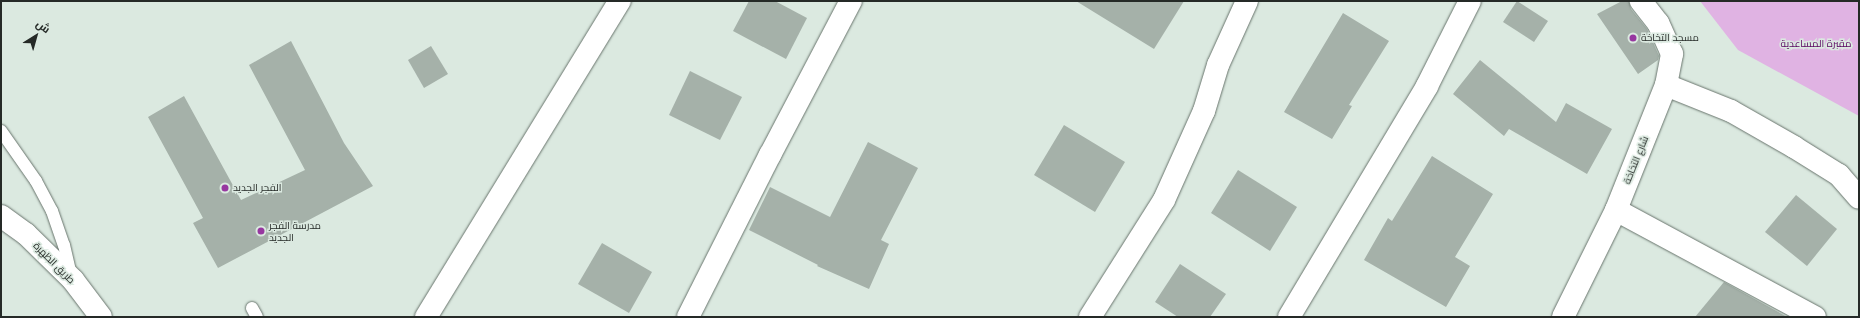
<!DOCTYPE html>
<html>
<head>
<meta charset="utf-8">
<style>
	body { margin:0 }
	#map { position:relative; width:1860px; height:318px; overflow:hidden; background:#dbe9e0; font-family:Quicksand,Cairo,sans-serif }
	div>[style] { position:absolute }
	.green>* { inset:0; background:#e0b3e3 }
	.building>* { inset:0; background:#a5b1a9 }
	.roads { filter:drop-shadow(0 0 1px #68746c) drop-shadow(0 0 1px #68746c) }
	.service>* { height:12px; margin:-6px; padding:0 6px; transform-origin:6px; border-radius:6px; background:#fff }
	.minor>* { height:22px; margin:-11px; padding:0 11px; transform-origin:11px; border-radius:11px; background:#fff }
	.primary>* { height:22px; margin:-11px; padding:0 11px; transform-origin:11px; border-radius:11px; background:#fff }
	.dots>* { width:11px; height:11px; translate:-50% -50%; box-sizing:border-box; border:2px solid #dbe9e0; border-radius:50% }
	span { translate:-50% -50%; white-space:nowrap; text-align:center; line-height:1.15; -webkit-text-stroke:3px #dbe9e0; paint-order:stroke }
	.poi-label { font-size:10px; color:#252a27 }
	.left { translate:0 -50%; text-align:left }
	.park-label { font-size:10px; color:#58005f }
	.street-label { font-size:10px; color:#252a27 }
	.frame { position:absolute; inset:0; border:2px solid #252a27; pointer-events:none }
	.north { position:absolute; left:16px; top:16px; width:40px; height:40px; -webkit-text-stroke:3px #dbe9e0; paint-order:stroke; rotate:37deg; font-size:11px; font-weight:700; line-height:16px; text-align:center; color:#252a27 }
	.north::after { content:''; display:block; margin:auto; width:14px; height:18px; background:#252a27; clip-path:polygon(50% 0,100% 100%,50% 72%,0 100%) }
</style>
</head>
<body>
<div id="map">
	<div class="green">
		<div style="clip-path:polygon(1700px 1px,1859px 1px,1859px 116px,1738px 50px)"></div>
	</div>
	<div class="building">
		<div style="clip-path:polygon(749px 1px,775px 1px,807px 18px,786px 59px,733px 31px)"></div>
		<div style="clip-path:polygon(1076px 1px,1184px 1px,1154px 49px)"></div>
		<div style="clip-path:polygon(1517px 1px,1548px 21px,1534px 42px,1503px 22px)"></div>
		<div style="clip-path:polygon(1622px 1px,1629px 1px,1631px 9px,1647px 29px,1659px 56px,1658px 60px,1638px 74px,1597px 14px)"></div>
		<div style="clip-path:polygon(1343px 13px,1389px 41px,1349px 105px,1352px 106px,1332px 139px,1284px 112px)"></div>
		<div style="clip-path:polygon(291px 41px,344px 143px,373px 186px,218px 268px,193px 223px,203px 218px,148px 117px,184px 96px,241px 200px,305px 170px,249px 65px)"></div>
		<div style="clip-path:polygon(431px 46px,448px 74px,424px 88px,408px 60px)"></div>
		<div style="clip-path:polygon(1480px 60px,1556px 122px,1566px 103px,1612px 129px,1587px 174px,1509px 129px,1504px 136px,1453px 94px)"></div>
		<div style="clip-path:polygon(690px 71px,742px 97px,720px 140px,669px 115px)"></div>
		<div style="clip-path:polygon(1064px 125px,1125px 162px,1095px 212px,1034px 175px)"></div>
		<div style="clip-path:polygon(868px 142px,918px 168px,881px 240px,889px 244px,869px 289px,817px 266px,818px 265px,749px 230px,770px 187px,830px 217px)"></div>
		<div style="clip-path:polygon(1432px 156px,1493px 194px,1455px 257px,1470px 266px,1446px 307px,1364px 260px,1388px 218px,1392px 221px)"></div>
		<div style="clip-path:polygon(1238px 170px,1297px 207px,1270px 251px,1211px 213px)"></div>
		<div style="clip-path:polygon(1796px 195px,1837px 229px,1807px 266px,1765px 232px)"></div>
		<div style="clip-path:polygon(602px 243px,652px 272px,629px 313px,578px 284px)"></div>
		<div style="clip-path:polygon(1180px 264px,1226px 294px,1210px 317px,1178px 317px,1155px 302px)"></div>
		<div style="clip-path:polygon(1724px 282px,1787px 317px,1695px 317px)"></div>
	</div>
	<div class="roads">
		<div class="service">
			<div style="left:1px;top:131px;width:61px;rotate:55deg"></div>
			<div style="left:36px;top:181px;width:34px;rotate:62deg"></div>
			<div style="left:52px;top:211px;width:36px;rotate:71deg"></div>
			<div style="left:64px;top:245px;width:31px;rotate:77deg"></div>
			<div style="left:252px;top:308px;width:10px;rotate:61deg"></div>
		</div>
		<div class="minor">
			<div style="left:1666px;top:85px;width:70px;rotate:21.8deg"></div>
			<div style="left:1731px;top:111px;width:73px;rotate:29.7deg"></div>
			<div style="left:1794px;top:147px;width:53px;rotate:31.9deg"></div>
			<div style="left:1839px;top:175px;width:30px;rotate:49deg"></div>
			<div style="left:1616px;top:210px;width:226px;rotate:28.3deg"></div>
			<div style="left:426px;top:317px;width:371px;rotate:-58.5deg"></div>
			<div style="left:688px;top:317px;width:182px;rotate:-63.2deg"></div>
			<div style="left:770px;top:155px;width:174px;rotate:-62.3deg"></div>
			<div style="left:1090px;top:317px;width:138px;rotate:-57.7deg"></div>
			<div style="left:1164px;top:200px;width:98px;rotate:-65.8deg"></div>
			<div style="left:1204px;top:111px;width:48px;rotate:-73.1deg"></div>
			<div style="left:1218px;top:65px;width:70px;rotate:-65.6deg"></div>
			<div style="left:1289px;top:317px;width:269px;rotate:-59.1deg"></div>
			<div style="left:1427px;top:86px;width:95px;rotate:-63.2deg"></div>
			<div style="left:1563px;top:317px;width:119px;rotate:-63.6deg"></div>
			<div style="left:1616px;top:210px;width:135px;rotate:-68.2deg"></div>
			<div style="left:1666px;top:85px;width:32px;rotate:-79deg"></div>
			<div style="left:1672px;top:54px;width:34px;rotate:-114deg"></div>
			<div style="left:1658px;top:23px;width:28px;rotate:-128deg"></div>
		</div>
		<div class="primary">
			<div style="left:1px;top:216px;width:31px;rotate:36deg"></div>
			<div style="left:26px;top:234px;width:66px;rotate:44.4deg"></div>
			<div style="left:73px;top:280px;width:46px;rotate:52.9deg"></div>
		</div>
	</div>
	<div class="dots">
		<div style="left:1633px;top:38px;background:#9737a0"></div>
		<div style="left:225px;top:188px;background:#9737a0"></div>
		<div style="left:261px;top:231px;background:#9737a0"></div>
	</div>
	<div class="poi-label">
		<span class="left" style="left:1641px;top:38px">مسجد التخاخة</span>
		<span class="left" style="left:233px;top:188px">الفجر الجديد</span>
		<span class="left" style="left:269px;top:231px">مدرسة الفجر<br>الجديد</span>
	</div>
	<div class="park-label">
		<span style="left:1816px;top:44px">مقبرة المساعدية</span>
	</div>
	<div class="street-label">
		<span style="left:1636px;top:160px;rotate:-68deg">شارع التخاخة</span>
		<span style="left:54px;top:263px;rotate:45deg">طريق الظهرة</span>
	</div>
	<div class="frame"></div>
	<div class="north">ش</div>
</div>
</body>
</html>
